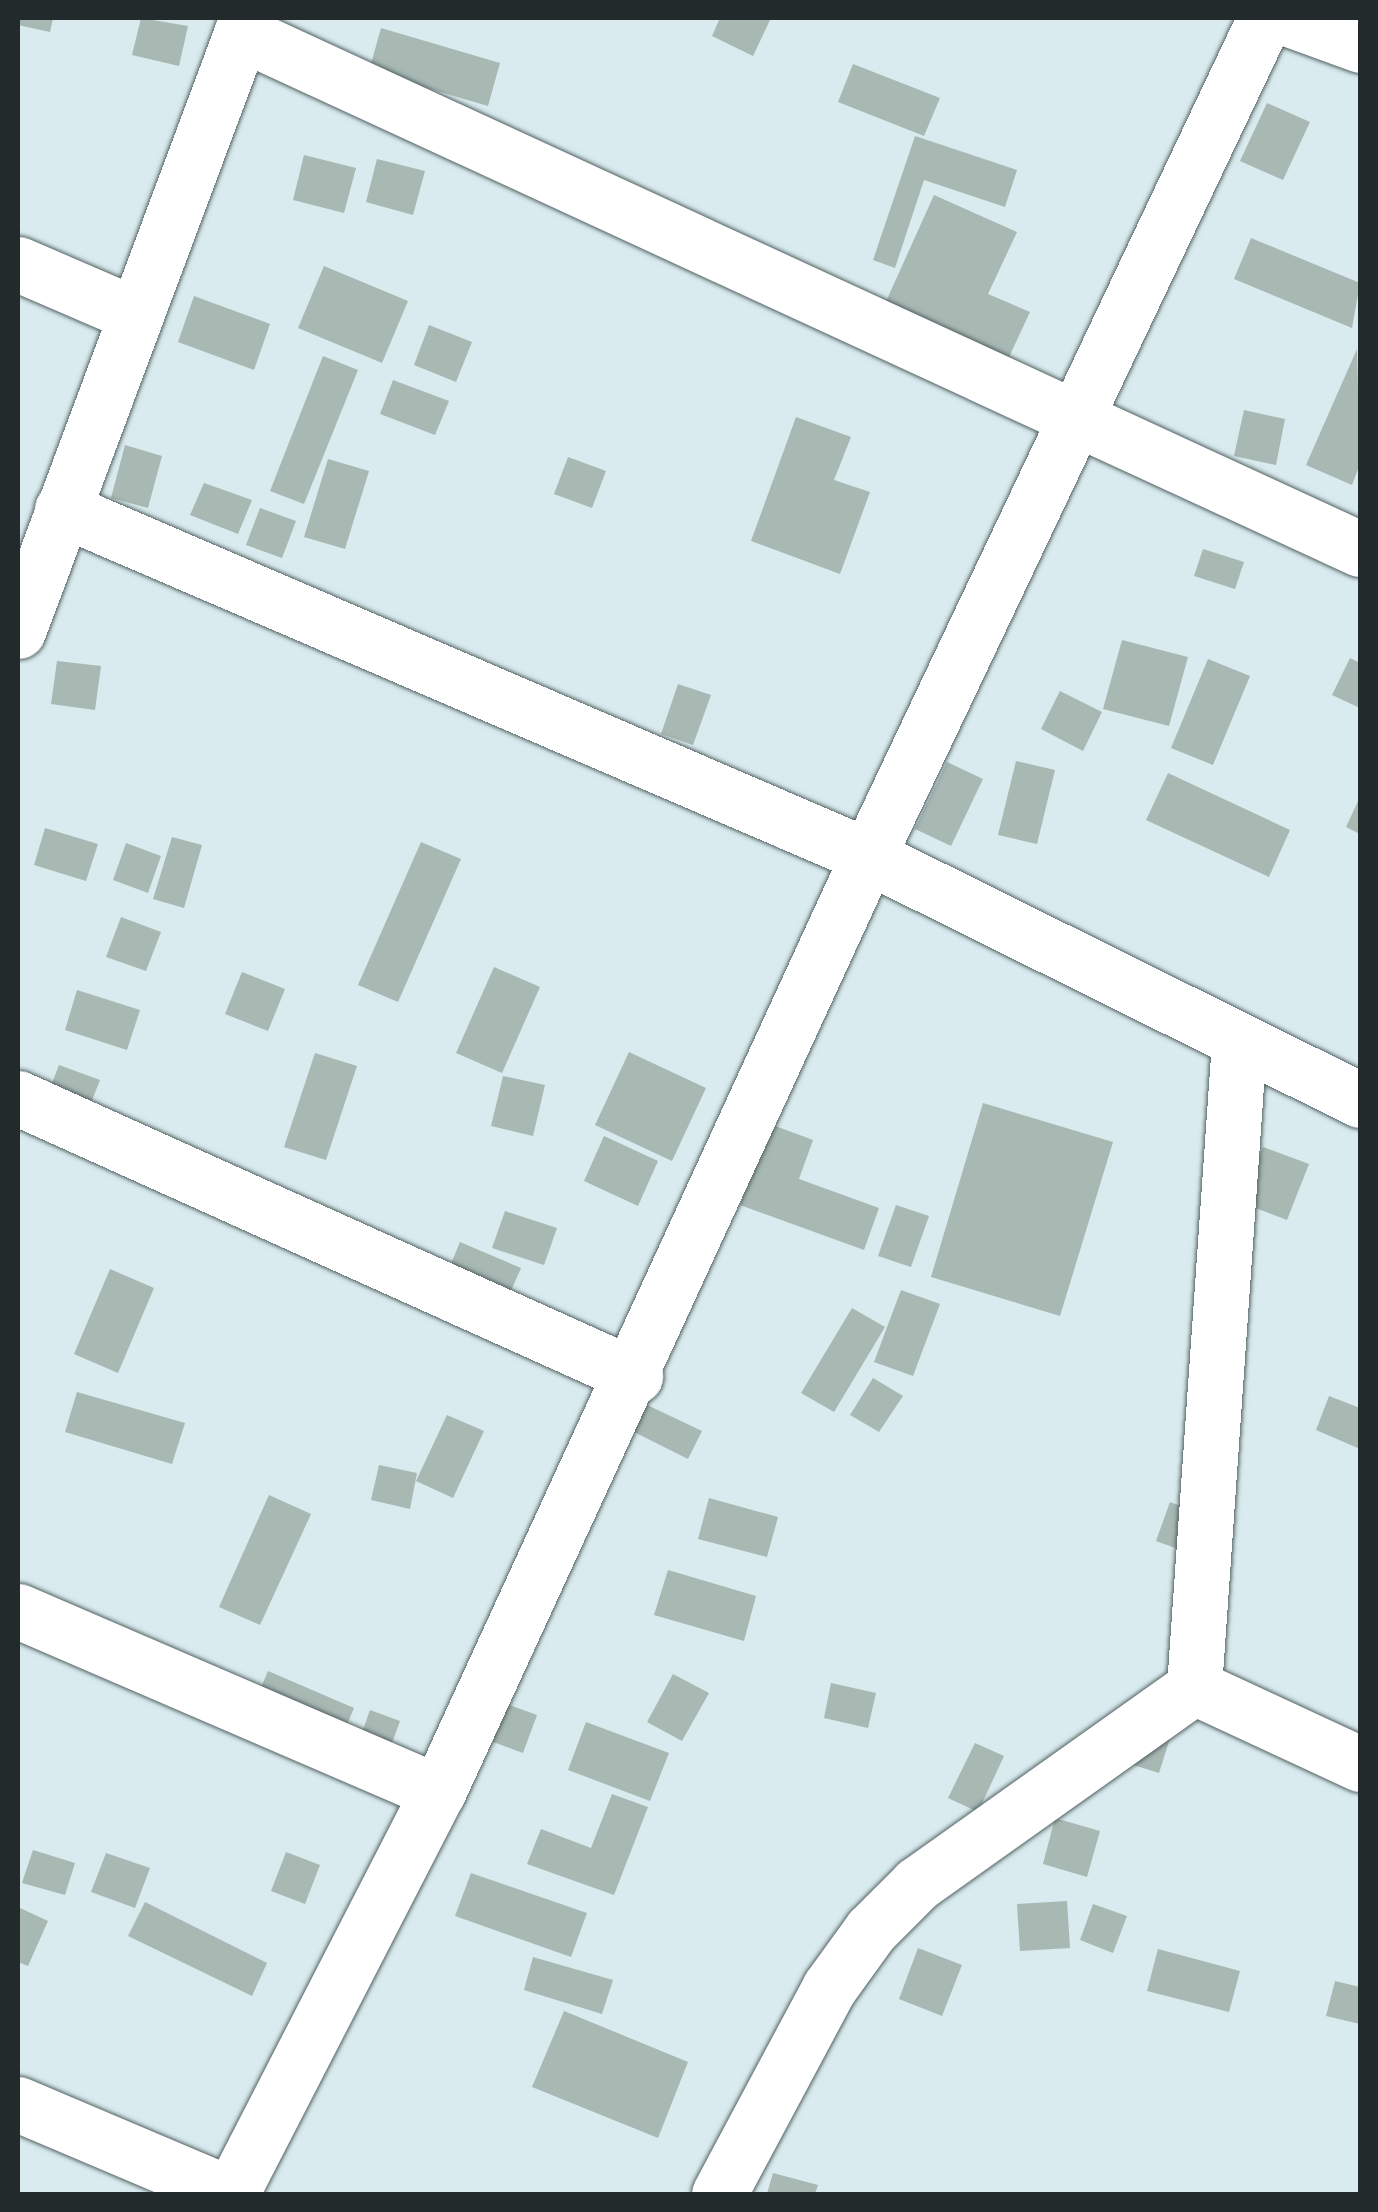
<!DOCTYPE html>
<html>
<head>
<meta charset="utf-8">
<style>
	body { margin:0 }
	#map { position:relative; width:1378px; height:2212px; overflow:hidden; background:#d9ebee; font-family:"Alegreya Sans",sans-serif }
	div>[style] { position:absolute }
	.building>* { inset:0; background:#a8b8b3 }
	.roads { filter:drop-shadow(0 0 2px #526163) drop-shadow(0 0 2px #526163) }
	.street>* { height:55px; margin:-27.5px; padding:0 27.5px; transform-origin:27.5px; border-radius:27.5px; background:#fff }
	span { translate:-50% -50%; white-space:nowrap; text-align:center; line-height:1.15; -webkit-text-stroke:10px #fff; paint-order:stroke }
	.frame { position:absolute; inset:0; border:20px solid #232a2b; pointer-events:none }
</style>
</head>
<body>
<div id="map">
	<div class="building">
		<div style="clip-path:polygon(18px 18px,53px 18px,50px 32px,18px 25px)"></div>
		<div style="clip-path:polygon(141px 18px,188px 26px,179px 66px,132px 55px)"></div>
		<div style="clip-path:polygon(720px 18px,771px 18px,753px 56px,712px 36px)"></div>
		<div style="clip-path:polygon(381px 28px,500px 63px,488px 106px,369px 71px)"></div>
		<div style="clip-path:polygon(853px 64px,940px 98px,924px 136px,838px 102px)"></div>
		<div style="clip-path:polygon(1267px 103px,1310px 122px,1283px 180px,1240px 161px)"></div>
		<div style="clip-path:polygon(915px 136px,1017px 170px,1005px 207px,924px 180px,895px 268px,873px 260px)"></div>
		<div style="clip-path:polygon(304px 155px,356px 168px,344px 213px,293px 200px)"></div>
		<div style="clip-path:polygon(377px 159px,425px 171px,413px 215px,366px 202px)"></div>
		<div style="clip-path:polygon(934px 195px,1017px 232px,988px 294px,1030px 312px,1002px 372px,879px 317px)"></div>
		<div style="clip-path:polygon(1251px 238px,1360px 283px,1352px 328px,1234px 279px)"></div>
		<div style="clip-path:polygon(324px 266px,408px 301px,382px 363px,298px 328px)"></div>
		<div style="clip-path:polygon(194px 296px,270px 324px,254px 370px,178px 342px)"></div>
		<div style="clip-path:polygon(429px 325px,472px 342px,456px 382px,414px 365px)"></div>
		<div style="clip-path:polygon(1357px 349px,1360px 464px,1352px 485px,1306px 465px)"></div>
		<div style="clip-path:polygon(323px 356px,358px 370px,304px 504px,270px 491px)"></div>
		<div style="clip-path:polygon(393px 380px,449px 401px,435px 435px,380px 414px)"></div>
		<div style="clip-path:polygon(1244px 410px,1285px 419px,1276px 465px,1234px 456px)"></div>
		<div style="clip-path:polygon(796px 417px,851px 437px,834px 480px,870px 492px,840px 574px,751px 541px)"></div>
		<div style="clip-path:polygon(125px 445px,162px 456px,148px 508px,111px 498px)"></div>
		<div style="clip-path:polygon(568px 457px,606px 471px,592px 508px,554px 494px)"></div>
		<div style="clip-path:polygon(328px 459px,369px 471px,345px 549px,304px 537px)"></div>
		<div style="clip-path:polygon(204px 483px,252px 500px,238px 534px,190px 515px)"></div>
		<div style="clip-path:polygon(260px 508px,296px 521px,282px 558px,246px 545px)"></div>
		<div style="clip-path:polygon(1203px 549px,1244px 562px,1235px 589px,1194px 576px)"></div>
		<div style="clip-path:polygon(1122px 640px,1188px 657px,1169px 726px,1103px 709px)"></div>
		<div style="clip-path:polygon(1350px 658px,1360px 663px,1360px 708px,1332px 695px)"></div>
		<div style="clip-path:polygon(1208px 659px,1250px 676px,1213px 765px,1171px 748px)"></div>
		<div style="clip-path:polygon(57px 661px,101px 666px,95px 710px,51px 704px)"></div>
		<div style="clip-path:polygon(678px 684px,711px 695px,693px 745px,661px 734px)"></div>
		<div style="clip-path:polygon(1060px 691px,1102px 712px,1083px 751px,1041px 729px)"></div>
		<div style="clip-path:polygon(1016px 761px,1055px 770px,1037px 844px,998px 835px)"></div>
		<div style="clip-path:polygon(947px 762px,983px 779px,951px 846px,915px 829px)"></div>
		<div style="clip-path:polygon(1168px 773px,1290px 830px,1269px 877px,1146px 820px)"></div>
		<div style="clip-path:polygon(1360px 797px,1360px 834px,1346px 827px)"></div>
		<div style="clip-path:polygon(45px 828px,98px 844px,86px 881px,34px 865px)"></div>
		<div style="clip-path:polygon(172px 837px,202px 845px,184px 908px,153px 899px)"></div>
		<div style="clip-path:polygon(421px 842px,461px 859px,398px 1002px,358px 985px)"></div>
		<div style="clip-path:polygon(126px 843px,161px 856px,148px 893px,113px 880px)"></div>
		<div style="clip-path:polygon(121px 917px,161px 932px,146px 971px,106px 957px)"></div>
		<div style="clip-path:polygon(494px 967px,540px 987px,502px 1073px,456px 1053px)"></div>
		<div style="clip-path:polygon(242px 972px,285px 989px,268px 1031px,225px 1014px)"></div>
		<div style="clip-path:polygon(77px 990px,140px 1010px,127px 1050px,65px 1030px)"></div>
		<div style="clip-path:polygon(629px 1052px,706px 1088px,672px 1161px,595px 1125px)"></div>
		<div style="clip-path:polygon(315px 1053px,357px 1066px,326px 1160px,284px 1147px)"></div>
		<div style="clip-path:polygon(59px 1065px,100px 1080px,84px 1121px,43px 1106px)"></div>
		<div style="clip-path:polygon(503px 1076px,545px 1085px,533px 1136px,491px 1126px)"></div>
		<div style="clip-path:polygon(983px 1103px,1113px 1142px,1060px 1316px,931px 1277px)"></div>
		<div style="clip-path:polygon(770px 1124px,813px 1140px,799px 1179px,879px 1208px,864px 1250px,740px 1205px)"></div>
		<div style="clip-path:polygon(604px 1136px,658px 1161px,638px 1206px,584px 1181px)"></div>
		<div style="clip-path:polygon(1263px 1147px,1309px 1164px,1287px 1220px,1242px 1203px)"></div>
		<div style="clip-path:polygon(896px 1205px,929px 1216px,911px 1267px,878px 1256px)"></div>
		<div style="clip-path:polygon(505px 1211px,557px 1228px,544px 1265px,492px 1248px)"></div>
		<div style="clip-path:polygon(460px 1242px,521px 1268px,500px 1316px,440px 1290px)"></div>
		<div style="clip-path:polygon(110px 1269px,154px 1288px,118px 1373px,74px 1354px)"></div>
		<div style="clip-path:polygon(901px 1290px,940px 1304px,913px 1376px,874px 1362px)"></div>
		<div style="clip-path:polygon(852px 1308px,885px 1327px,834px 1412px,801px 1393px)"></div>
		<div style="clip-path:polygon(873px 1378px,903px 1396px,879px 1432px,850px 1415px)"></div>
		<div style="clip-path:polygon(77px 1392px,185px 1423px,172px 1464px,65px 1432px)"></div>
		<div style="clip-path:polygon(1329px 1396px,1360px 1408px,1360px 1449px,1316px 1430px)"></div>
		<div style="clip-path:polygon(645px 1404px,702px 1431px,688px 1459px,632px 1431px)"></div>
		<div style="clip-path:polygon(447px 1415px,484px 1431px,453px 1498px,416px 1481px)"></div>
		<div style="clip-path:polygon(379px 1465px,417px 1473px,410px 1509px,371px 1500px)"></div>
		<div style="clip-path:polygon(269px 1495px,311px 1514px,260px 1625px,219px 1607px)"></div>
		<div style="clip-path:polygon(709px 1498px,778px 1517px,767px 1557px,698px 1539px)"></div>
		<div style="clip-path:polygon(1170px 1502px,1211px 1517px,1197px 1556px,1156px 1541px)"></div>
		<div style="clip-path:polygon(668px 1570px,756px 1596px,744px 1641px,654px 1615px)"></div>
		<div style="clip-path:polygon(268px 1671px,354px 1708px,334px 1755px,248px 1718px)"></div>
		<div style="clip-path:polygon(673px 1674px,709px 1693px,682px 1741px,647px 1722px)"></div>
		<div style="clip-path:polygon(831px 1683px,876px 1693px,868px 1728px,824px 1718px)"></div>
		<div style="clip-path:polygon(493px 1699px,537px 1715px,523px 1753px,480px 1737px)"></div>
		<div style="clip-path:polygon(370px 1710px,400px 1721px,380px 1776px,350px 1766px)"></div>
		<div style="clip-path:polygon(586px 1722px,669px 1753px,650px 1801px,568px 1770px)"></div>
		<div style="clip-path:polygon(1172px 1732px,1159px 1773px,1127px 1763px)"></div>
		<div style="clip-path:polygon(975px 1743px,1004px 1756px,978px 1812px,948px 1798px)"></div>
		<div style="clip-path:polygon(612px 1794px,648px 1807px,614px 1895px,527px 1864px,541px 1829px,591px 1848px)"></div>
		<div style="clip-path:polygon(1055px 1818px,1100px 1831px,1087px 1877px,1043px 1864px)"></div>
		<div style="clip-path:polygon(33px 1850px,75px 1863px,65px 1895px,22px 1883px)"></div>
		<div style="clip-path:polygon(286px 1852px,320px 1865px,305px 1904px,271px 1891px)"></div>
		<div style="clip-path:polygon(106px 1853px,150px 1868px,135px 1908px,91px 1892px)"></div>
		<div style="clip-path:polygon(471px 1873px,587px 1913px,571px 1957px,455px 1916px)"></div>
		<div style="clip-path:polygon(1067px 1901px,1070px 1948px,1020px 1951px,1017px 1904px)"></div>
		<div style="clip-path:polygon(145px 1902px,267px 1963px,252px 1996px,128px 1936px)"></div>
		<div style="clip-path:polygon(1093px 1904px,1127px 1916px,1113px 1953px,1080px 1940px)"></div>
		<div style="clip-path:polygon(18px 1907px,48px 1921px,28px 1966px,18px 1962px)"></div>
		<div style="clip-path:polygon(918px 1948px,962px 1965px,942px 2016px,899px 1999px)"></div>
		<div style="clip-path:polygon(1158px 1949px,1240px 1971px,1229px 2012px,1147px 1991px)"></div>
		<div style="clip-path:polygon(533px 1957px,613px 1980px,602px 2014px,524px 1990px)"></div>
		<div style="clip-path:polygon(1335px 1981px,1360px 1987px,1360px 2024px,1326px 2016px)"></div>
		<div style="clip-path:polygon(564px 2011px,688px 2062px,658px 2138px,532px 2087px)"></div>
		<div style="clip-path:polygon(773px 2173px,818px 2185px,815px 2194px,767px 2194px)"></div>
	</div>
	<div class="roads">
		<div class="street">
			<div style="left:1286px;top:18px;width:79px;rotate:20deg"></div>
			<div style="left:241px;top:33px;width:1232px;rotate:24.76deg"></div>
			<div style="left:18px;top:264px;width:124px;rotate:23.3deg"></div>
			<div style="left:62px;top:509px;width:878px;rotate:23.29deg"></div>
			<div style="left:868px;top:856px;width:549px;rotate:26.38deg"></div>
			<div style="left:18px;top:631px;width:654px;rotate:-69.52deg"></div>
			<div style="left:18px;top:1098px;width:677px;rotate:24.25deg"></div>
			<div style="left:18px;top:1611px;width:457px;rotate:23.3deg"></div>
			<div style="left:1194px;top:1687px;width:647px;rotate:-86.01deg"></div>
			<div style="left:1194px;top:1687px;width:183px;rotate:24.9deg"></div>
			<div style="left:18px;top:2104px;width:230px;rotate:23deg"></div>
			<div style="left:231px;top:2194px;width:452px;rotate:-62.8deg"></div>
			<div style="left:438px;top:1792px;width:1030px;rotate:-65.33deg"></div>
			<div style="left:868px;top:856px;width:927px;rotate:-64.65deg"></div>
			<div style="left:719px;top:2194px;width:234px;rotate:-61.9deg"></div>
			<div style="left:829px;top:1988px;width:72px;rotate:-54.1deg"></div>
			<div style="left:871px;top:1930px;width:65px;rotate:-45deg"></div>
			<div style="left:917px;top:1884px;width:340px;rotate:-35.4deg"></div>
		</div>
	</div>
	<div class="frame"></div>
</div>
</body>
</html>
